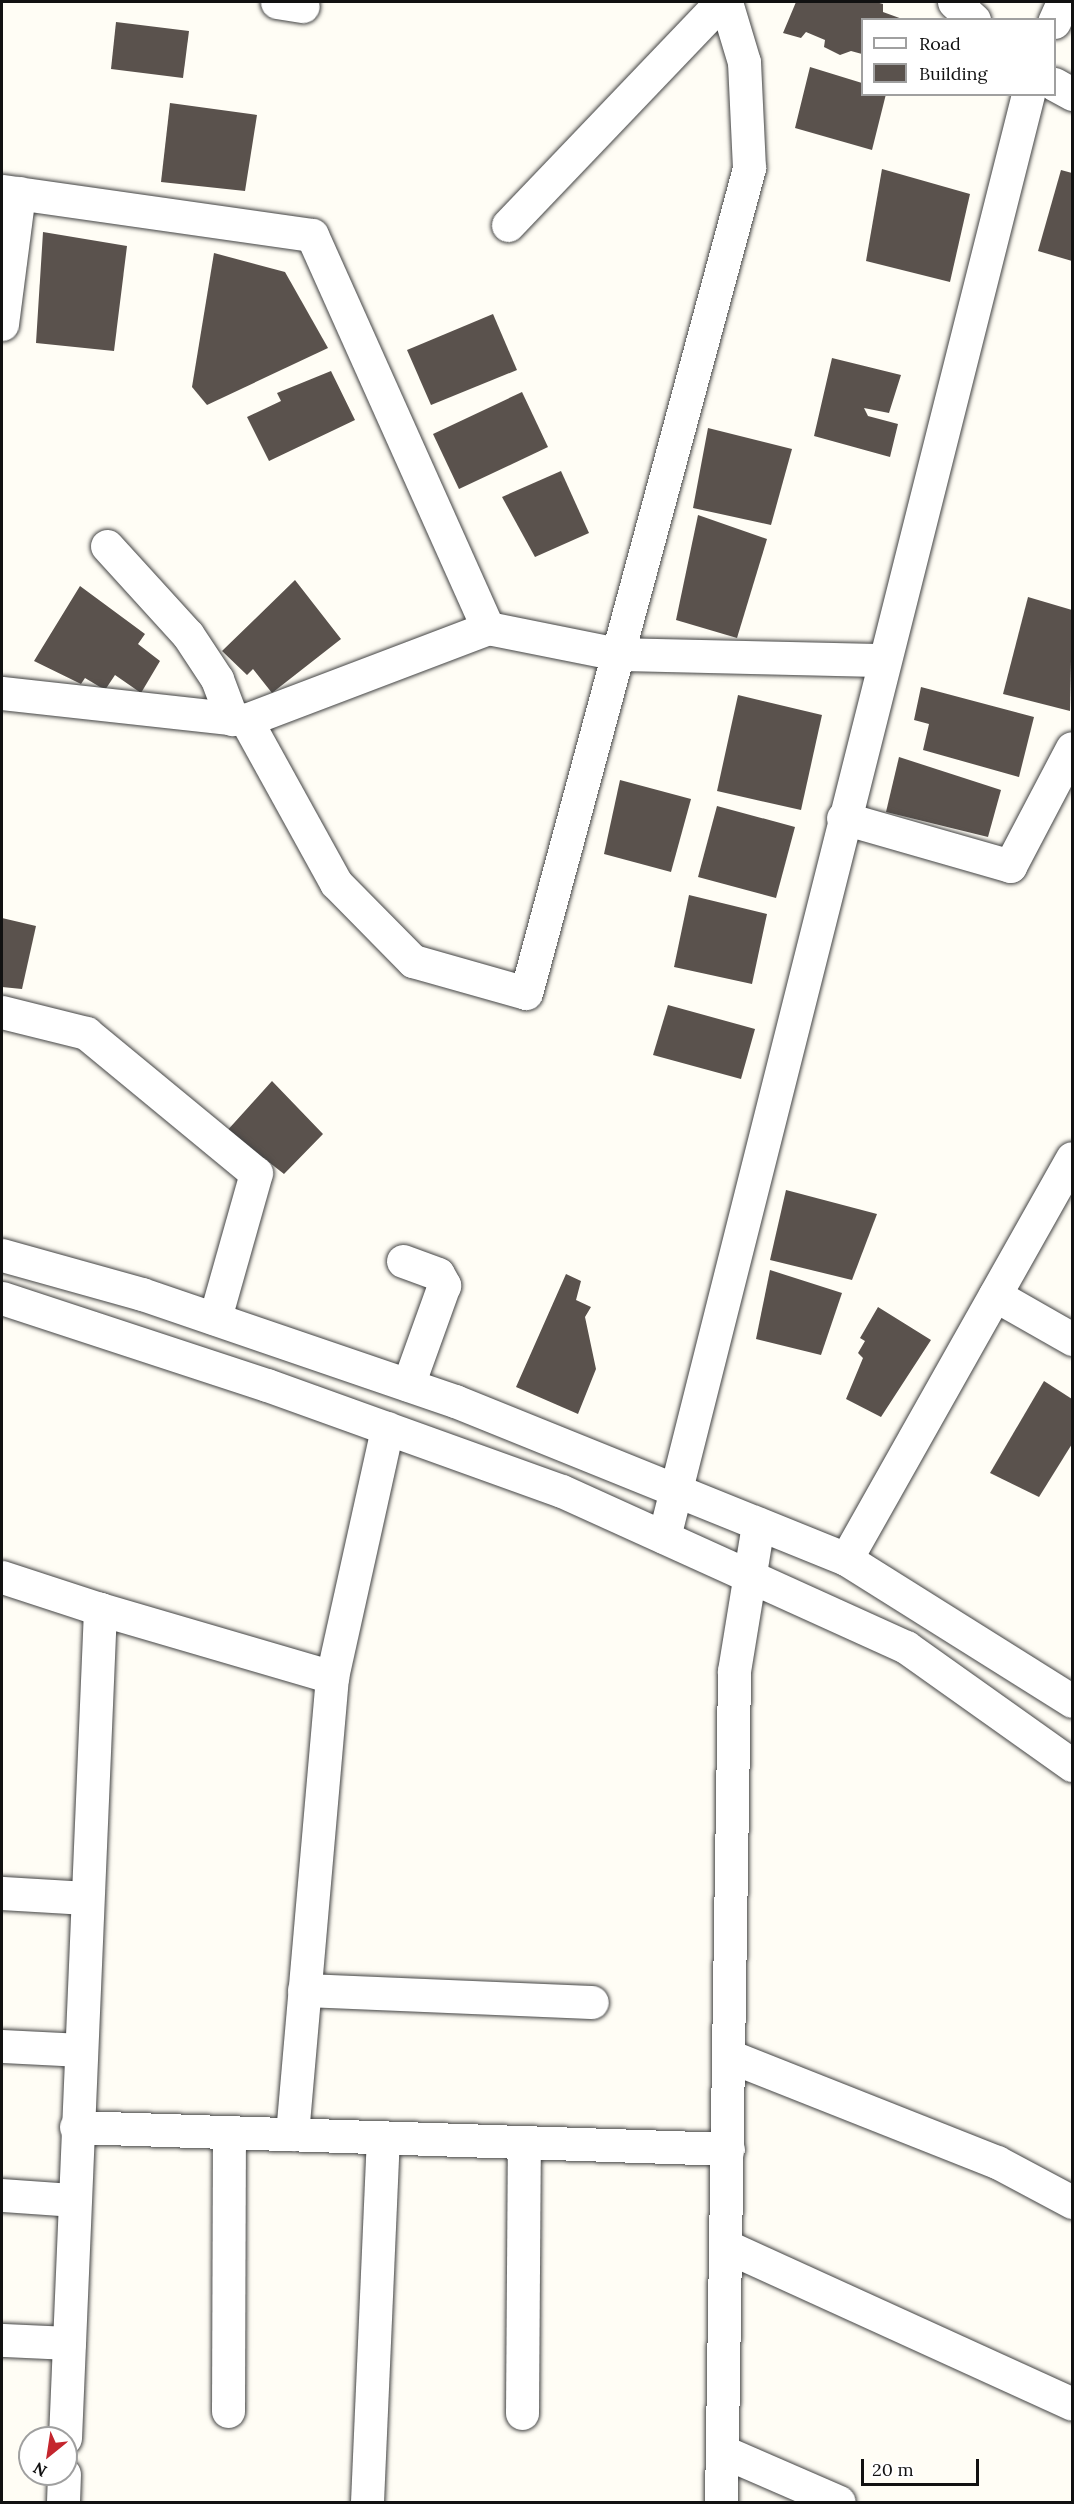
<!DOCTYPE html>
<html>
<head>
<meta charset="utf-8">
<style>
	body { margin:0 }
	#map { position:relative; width:1074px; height:2504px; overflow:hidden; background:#fffdf5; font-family:Lora,serif }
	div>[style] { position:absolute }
	.building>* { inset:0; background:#5a524d }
	.roads { filter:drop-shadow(0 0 2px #444) drop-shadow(0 0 2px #444) }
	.minor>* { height:33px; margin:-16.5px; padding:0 16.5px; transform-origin:16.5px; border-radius:16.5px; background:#fff }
	.tertiary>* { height:33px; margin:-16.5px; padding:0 16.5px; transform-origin:16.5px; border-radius:16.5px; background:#fff }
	span { translate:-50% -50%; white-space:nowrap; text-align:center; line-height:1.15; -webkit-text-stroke:6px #fff; paint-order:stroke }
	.frame { position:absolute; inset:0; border:3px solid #111; pointer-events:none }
	.legend { position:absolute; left:861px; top:18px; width:195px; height:78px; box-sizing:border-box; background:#fff; border:2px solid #a0a0a0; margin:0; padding:8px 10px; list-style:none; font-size:18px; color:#111 }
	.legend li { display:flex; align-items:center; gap:12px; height:30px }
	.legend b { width:30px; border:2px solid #a0a0a0 }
	.north { position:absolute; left:18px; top:2426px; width:60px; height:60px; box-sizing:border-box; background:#fff; border:2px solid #a0a0a0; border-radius:50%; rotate:210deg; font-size:16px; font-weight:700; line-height:24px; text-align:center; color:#111 }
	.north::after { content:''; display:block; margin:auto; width:21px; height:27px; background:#c4262e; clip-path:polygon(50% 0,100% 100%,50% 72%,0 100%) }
	.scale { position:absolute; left:861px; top:2459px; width:118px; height:27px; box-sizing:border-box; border:3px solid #111; border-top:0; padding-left:8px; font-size:18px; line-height:21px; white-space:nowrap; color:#111; -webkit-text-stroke:4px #fff; paint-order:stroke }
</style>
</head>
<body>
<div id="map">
	<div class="building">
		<div style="clip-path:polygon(796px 2px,876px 2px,883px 4px,883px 12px,905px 20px,862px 20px,862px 54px,851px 51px,840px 55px,824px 47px,825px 40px,806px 32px,801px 38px,783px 33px)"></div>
		<div style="clip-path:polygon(116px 22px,189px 31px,183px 78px,111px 69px)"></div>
		<div style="clip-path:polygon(810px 67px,862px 83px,862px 94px,886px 94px,872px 150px,795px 128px)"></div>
		<div style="clip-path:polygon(170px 103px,257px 115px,245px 191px,161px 182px)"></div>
		<div style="clip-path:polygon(882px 169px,970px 194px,950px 282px,866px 261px)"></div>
		<div style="clip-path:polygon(1061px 170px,1072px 173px,1072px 261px,1038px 251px)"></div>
		<div style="clip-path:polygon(43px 232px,127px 246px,114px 351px,36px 343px)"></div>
		<div style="clip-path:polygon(214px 253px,285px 272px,328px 348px,207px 405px,192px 387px)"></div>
		<div style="clip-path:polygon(493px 314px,517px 370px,431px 405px,407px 350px)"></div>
		<div style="clip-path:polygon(832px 358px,901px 375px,889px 413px,864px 408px,868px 416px,898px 424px,890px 457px,814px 436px)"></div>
		<div style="clip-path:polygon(331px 371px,355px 420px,269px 461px,247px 417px,281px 401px,277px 393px)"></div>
		<div style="clip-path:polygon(522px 392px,548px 447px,459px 489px,433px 434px)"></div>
		<div style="clip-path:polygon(708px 428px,792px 449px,771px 525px,693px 508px)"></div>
		<div style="clip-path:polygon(561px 471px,589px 533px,535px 557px,502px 497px)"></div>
		<div style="clip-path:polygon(698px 515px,767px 539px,737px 638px,676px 620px)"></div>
		<div style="clip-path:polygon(295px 580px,341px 639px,272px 693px,253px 669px,247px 675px,222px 651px)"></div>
		<div style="clip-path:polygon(80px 586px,145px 634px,138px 644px,160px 661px,141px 693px,115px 675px,105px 690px,85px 678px,81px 684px,34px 661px)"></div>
		<div style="clip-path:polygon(1028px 597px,1072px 610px,1070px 711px,1003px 694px)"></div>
		<div style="clip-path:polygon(921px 687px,1034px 717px,1019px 777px,923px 750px,929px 724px,914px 720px)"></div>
		<div style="clip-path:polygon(738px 695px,822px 715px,801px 810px,717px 791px)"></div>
		<div style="clip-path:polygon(899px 757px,1001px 790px,988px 837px,886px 812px)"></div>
		<div style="clip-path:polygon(620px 780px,691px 799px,671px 872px,604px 854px)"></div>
		<div style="clip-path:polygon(717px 806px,795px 827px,776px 898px,698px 877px)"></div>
		<div style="clip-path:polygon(689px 895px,767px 914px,752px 984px,674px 967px)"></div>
		<div style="clip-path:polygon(2px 918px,36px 926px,22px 989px,2px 987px)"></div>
		<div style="clip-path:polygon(668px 1005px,755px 1029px,741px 1079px,653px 1055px)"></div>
		<div style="clip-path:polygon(272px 1081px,323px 1134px,284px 1174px,270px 1163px,265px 1167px,225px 1133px)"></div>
		<div style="clip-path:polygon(786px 1190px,877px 1214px,852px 1280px,770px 1260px)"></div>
		<div style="clip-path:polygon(770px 1270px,842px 1293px,821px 1355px,756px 1339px)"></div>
		<div style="clip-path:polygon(566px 1274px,581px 1281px,576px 1300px,591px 1307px,585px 1317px,596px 1369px,578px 1414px,516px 1387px)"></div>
		<div style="clip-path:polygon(878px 1307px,931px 1340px,881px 1417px,846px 1399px,863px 1358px,858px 1353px,865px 1341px,860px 1338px)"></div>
		<div style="clip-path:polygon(1044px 1381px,1072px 1399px,1072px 1444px,1039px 1497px,990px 1473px)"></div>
	</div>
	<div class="roads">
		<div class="minor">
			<div style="left:277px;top:2px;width:26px;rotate:9deg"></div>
			<div style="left:954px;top:2px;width:27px;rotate:42deg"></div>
			<div style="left:1054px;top:22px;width:22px;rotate:-66deg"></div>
			<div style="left:1054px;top:84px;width:21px;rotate:29deg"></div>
			<div style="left:2px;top:191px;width:313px;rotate:8.1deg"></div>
			<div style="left:312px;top:235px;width:431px;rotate:65.9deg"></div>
			<div style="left:508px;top:225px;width:308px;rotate:-46.3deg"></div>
			<div style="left:2px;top:324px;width:132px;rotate:-82.6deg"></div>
			<div style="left:107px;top:546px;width:120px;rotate:47.7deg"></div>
			<div style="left:188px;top:635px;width:53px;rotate:56.6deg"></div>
			<div style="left:217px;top:679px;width:43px;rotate:69.4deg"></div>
			<div style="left:2px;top:693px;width:245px;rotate:6.3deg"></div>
			<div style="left:246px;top:720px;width:259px;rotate:-20.8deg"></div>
			<div style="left:488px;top:628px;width:133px;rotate:11.3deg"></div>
			<div style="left:618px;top:654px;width:265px;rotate:1.3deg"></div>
			<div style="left:246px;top:720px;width:186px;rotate:61.1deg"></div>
			<div style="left:336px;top:883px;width:110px;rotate:45.4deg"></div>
			<div style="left:413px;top:961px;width:117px;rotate:15.8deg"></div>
			<div style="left:526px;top:993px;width:855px;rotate:-74.87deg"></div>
			<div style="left:749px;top:168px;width:106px;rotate:-92.7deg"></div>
			<div style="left:744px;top:62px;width:63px;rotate:-106.7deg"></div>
			<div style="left:843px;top:818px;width:174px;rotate:16deg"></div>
			<div style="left:1010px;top:866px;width:133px;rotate:-62.3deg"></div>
			<div style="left:2px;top:1012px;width:87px;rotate:14deg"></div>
			<div style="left:86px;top:1033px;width:220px;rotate:39.5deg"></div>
			<div style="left:256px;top:1173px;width:151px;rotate:105.8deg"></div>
			<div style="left:403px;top:1261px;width:37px;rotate:20deg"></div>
			<div style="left:438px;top:1274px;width:13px;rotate:61deg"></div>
			<div style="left:444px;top:1285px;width:106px;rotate:109.8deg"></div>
			<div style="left:995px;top:1295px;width:89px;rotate:29.7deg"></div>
			<div style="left:664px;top:1537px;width:1488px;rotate:-75.84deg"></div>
			<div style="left:846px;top:1559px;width:460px;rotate:-60.6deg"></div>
			<div style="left:2px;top:1577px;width:103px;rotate:18.1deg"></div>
			<div style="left:2px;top:1893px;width:85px;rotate:3.4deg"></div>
			<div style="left:304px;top:1990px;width:288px;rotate:2.4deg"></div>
			<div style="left:2px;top:2046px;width:78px;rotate:2.9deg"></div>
			<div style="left:729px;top:2056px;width:288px;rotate:21.6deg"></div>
			<div style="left:997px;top:2162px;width:85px;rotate:28.1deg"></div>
			<div style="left:76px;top:2127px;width:652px;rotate:1.93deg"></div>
			<div style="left:292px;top:2134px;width:459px;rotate:-85deg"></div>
			<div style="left:332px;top:1677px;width:255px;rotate:-77.5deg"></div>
			<div style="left:2px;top:2195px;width:71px;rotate:4deg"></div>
			<div style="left:726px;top:2246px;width:380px;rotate:24.5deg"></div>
			<div style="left:2px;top:2340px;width:67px;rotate:2.6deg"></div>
			<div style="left:228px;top:2411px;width:279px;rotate:-89.8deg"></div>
			<div style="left:522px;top:2413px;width:271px;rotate:-89.6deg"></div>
			<div style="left:65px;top:2438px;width:830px;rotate:-87.58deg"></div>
			<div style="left:100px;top:1609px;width:242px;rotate:16.3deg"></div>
			<div style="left:724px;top:2452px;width:125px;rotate:23.5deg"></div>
			<div style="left:63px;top:2502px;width:28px;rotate:-88deg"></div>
			<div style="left:367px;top:2502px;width:365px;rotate:-87.5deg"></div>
			<div style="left:721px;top:2502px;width:831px;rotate:-89.1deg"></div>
			<div style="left:734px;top:1671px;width:149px;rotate:-80.7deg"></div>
		</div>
		<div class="tertiary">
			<div style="left:2px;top:1255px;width:145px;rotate:15.6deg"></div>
			<div style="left:142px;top:1294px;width:331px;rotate:18.9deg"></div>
			<div style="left:455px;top:1401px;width:422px;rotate:22deg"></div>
			<div style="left:846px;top:1559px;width:267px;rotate:32.1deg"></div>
			<div style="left:2px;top:1298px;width:279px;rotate:18.2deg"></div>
			<div style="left:267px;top:1385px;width:313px;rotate:19.8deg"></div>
			<div style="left:562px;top:1491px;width:378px;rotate:24.4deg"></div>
			<div style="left:906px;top:1647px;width:204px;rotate:35.4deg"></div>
		</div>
	</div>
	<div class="frame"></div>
	<ul class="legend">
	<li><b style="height:8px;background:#fff"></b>Road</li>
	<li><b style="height:16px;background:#5a524d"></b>Building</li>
	</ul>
	<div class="north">N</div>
	<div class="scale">20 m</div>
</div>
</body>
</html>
